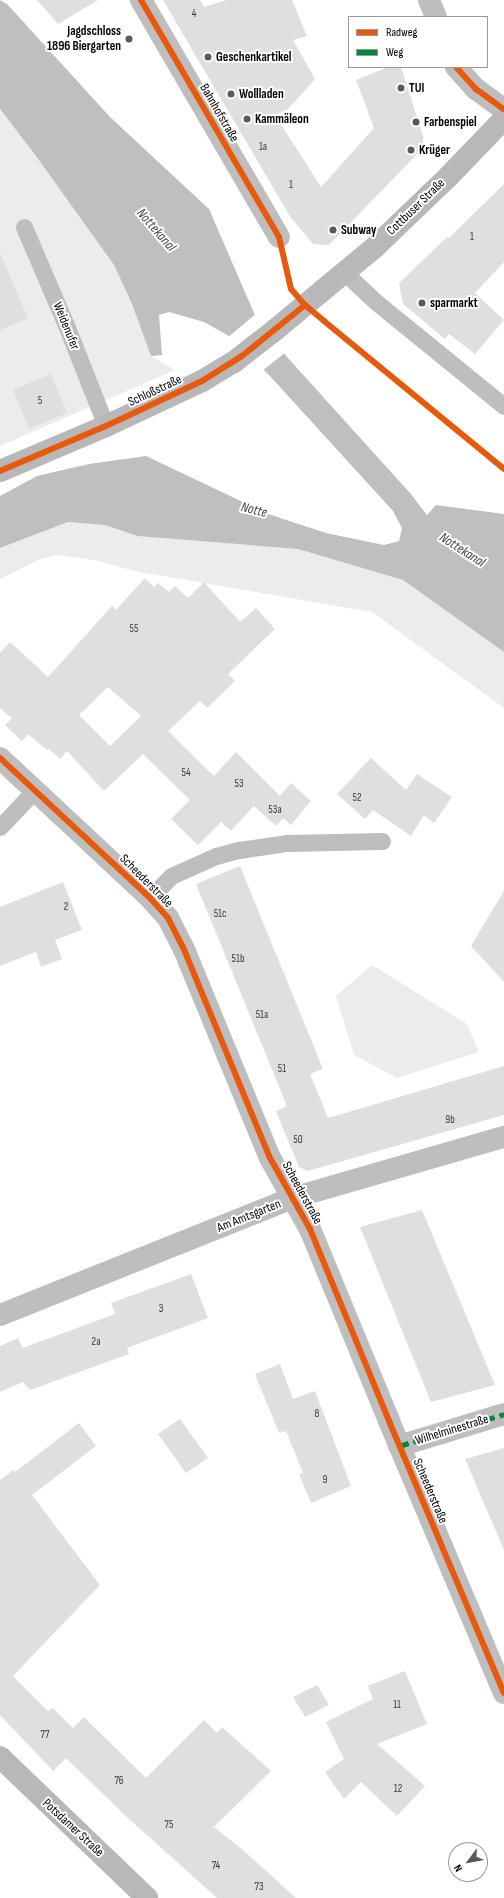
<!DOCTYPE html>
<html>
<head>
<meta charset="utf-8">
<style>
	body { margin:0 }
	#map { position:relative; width:504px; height:1898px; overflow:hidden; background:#fff; font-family:"Sofia Sans Condensed",sans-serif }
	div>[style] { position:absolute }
	.green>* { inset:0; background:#ececec }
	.water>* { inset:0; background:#bfbfbf }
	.pier>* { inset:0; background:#fff }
	.building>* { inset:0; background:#dfdfdf }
	.service>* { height:17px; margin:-8.5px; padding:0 8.5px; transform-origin:8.5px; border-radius:8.5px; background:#bebebe }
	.minor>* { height:22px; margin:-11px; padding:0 11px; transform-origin:11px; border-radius:11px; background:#bebebe }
	.secondary>* { height:22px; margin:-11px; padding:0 11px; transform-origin:11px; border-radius:11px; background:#b8b8b8 }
	.quiet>* { height:5px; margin-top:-2.5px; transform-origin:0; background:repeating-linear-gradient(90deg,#00873e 0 10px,transparent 0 15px) }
	.cycleway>* { height:6px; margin:-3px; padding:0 3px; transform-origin:3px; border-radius:3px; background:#e8590c }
	.dots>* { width:11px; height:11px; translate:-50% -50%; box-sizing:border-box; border:2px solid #fff; border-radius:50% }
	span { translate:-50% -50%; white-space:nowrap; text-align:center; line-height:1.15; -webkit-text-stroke:4px #fff; paint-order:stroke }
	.number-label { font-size:11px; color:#383838 }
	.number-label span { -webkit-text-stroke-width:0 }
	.poi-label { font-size:13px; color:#000; font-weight:700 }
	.right { translate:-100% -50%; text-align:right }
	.left { translate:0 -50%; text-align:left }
	.street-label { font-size:13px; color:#000 }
	.water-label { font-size:14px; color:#444; font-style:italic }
	.legend { position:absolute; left:348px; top:16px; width:140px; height:52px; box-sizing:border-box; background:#fff; border:1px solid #999; margin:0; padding:5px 7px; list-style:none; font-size:12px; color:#000 }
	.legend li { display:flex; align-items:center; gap:8px; height:20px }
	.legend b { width:20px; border:1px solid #999 }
	.north { position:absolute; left:448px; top:1842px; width:40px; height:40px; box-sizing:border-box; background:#fff; border:1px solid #999; border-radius:50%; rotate:238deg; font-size:11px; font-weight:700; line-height:16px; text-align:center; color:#000 }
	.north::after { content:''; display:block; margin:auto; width:14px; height:18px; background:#595959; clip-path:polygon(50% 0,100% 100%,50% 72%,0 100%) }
</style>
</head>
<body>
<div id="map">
	<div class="green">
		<div style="clip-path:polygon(0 109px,36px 156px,114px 265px,132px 304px,151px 356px,175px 370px,0 446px)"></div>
		<div style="clip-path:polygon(68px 522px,105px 525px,137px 536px,298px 549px,403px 580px,504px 652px,504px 708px,372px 612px,139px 572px,94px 560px,56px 555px,40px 559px,0 579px,0 548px)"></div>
		<div style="clip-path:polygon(372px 965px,467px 1024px,479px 1052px,397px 1078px,354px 1055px,336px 996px)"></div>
	</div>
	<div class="water">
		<div style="clip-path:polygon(0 0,7px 4px,110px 117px,209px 209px,254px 313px,287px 357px,410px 493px,427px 515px,436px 505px,504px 514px,504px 652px,403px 580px,298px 549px,137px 536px,105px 525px,68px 522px,0 548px,0 496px,37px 476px,89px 464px,146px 456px,268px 514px,326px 533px,384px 545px,399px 541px,402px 528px,393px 511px,269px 375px,229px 336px,204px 322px,169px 312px,159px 315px,162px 355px,151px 356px,132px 304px,114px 265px,36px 156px,0 109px)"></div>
	</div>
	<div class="pier">
		<div style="clip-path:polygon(257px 313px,286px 352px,262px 371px,227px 338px)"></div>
	</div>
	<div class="building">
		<div style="clip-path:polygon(37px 0,98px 0,58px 24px)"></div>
		<div style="clip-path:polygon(163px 0,200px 0,204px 7px,227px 0,292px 0,307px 36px,293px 40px,315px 79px,288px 109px,275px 115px,321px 187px,374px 128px,356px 80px,388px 67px,401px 67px,423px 136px,423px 148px,329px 245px,313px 244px,291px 218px)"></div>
		<div style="clip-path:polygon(504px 184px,504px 262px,475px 293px,504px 320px,475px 354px,449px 334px,445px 339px,403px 304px,399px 283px,447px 237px,449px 238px)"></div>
		<div style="clip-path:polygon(0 253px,28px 318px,0 330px)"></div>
		<div style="clip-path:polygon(51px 374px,67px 413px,29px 429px,13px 390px)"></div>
		<div style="clip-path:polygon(evenodd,145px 578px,154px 587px,158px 583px,169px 592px,175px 586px,188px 598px,204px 582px,240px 622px,256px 608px,275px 629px,228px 674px,235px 681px,207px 708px,200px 701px,168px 731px,214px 776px,236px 752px,280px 796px,291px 783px,311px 801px,291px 825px,283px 818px,276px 826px,254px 806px,231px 831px,221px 822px,198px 845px,171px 819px,190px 800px,143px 754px,104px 791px,67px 751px,60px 759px,49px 749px,47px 750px,28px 734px,22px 741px,5px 725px,12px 718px,0 708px,0 653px,10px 642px,48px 677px,112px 606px,116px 610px,145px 578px,108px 687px,141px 716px,110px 746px,79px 715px,108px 687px)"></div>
		<div style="clip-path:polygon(371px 758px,406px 790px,417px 774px,452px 797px,434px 823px,424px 815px,411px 836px,373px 810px,365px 819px,337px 794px)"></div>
		<div style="clip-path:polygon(240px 866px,323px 1069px,310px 1074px,328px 1118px,504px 1066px,504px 1115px,308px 1171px,299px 1167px,276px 1111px,287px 1106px,196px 884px)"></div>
		<div style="clip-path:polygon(63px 882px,82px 930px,55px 940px,62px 959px,41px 967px,36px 952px,0 966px,0 907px)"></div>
		<div style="clip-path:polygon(504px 891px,504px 982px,471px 946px)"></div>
		<div style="clip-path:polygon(422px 1210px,495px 1385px,431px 1402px,360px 1227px)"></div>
		<div style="clip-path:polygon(191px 1274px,208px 1318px,127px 1348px,129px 1354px,30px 1390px,23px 1382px,0 1392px,0 1346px,18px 1338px,23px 1348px,115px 1314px,111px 1303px)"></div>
		<div style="clip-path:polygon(280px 1364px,293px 1399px,315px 1391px,351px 1486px,311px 1503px,299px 1474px,303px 1473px,286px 1431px,279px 1433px,255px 1374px)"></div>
		<div style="clip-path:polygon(180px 1419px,208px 1458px,186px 1473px,158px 1434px)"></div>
		<div style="clip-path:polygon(79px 1423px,96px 1446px,32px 1495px,100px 1585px,13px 1676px,48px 1711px,53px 1708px,73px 1728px,84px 1717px,146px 1778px,204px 1720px,217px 1733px,222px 1727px,271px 1771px,214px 1827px,243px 1850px,296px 1898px,217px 1898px,128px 1818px,66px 1758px,53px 1771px,0 1715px,0 1480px,13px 1470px,15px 1472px)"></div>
		<div style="clip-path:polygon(504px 1448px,504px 1550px,465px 1459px)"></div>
		<div style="clip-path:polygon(405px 1671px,427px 1724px,377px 1744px,425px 1786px,397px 1816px,361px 1782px,344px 1799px,325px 1772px,344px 1759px,326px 1722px,373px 1699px,368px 1686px)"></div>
		<div style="clip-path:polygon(317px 1685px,329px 1705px,305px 1717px,293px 1697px)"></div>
	</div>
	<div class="service">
		<div style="left:24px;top:227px;width:107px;rotate:66.8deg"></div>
		<div style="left:66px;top:325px;width:109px;rotate:68.4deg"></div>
		<div style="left:344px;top:272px;width:44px;rotate:43.2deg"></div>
		<div style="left:376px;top:302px;width:165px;rotate:39.1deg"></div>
		<div style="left:0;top:827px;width:51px;rotate:-46.6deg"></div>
		<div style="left:150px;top:898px;width:30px;rotate:-46deg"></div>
		<div style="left:171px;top:876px;width:49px;rotate:-24deg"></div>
		<div style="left:216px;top:856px;width:24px;rotate:-15deg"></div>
		<div style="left:239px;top:850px;width:49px;rotate:-8.3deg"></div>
		<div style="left:287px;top:843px;width:95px;rotate:-1.2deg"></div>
	</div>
	<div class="minor">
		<div style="left:141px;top:0;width:274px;rotate:59.8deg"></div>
		<div style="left:429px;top:0;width:18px;rotate:68deg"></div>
		<div style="left:456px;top:67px;width:30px;rotate:48deg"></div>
		<div style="left:476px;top:89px;width:34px;rotate:36deg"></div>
		<div style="left:0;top:758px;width:205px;rotate:43deg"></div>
		<div style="left:150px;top:898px;width:27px;rotate:48deg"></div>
		<div style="left:168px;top:918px;width:33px;rotate:63deg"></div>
		<div style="left:183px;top:947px;width:226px;rotate:67.6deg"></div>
		<div style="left:269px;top:1156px;width:84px;rotate:60.7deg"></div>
		<div style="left:310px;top:1229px;width:208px;rotate:67.6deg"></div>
		<div style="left:389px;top:1421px;width:295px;rotate:67.1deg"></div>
		<div style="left:0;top:1315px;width:315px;rotate:-21.8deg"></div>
		<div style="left:292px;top:1198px;width:221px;rotate:-16.1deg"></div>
		<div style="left:399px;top:1446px;width:110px;rotate:-16.9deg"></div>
	</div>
	<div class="secondary">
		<div style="left:0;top:471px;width:115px;rotate:-23deg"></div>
		<div style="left:106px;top:426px;width:106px;rotate:-25.1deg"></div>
		<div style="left:202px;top:381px;width:37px;rotate:-31deg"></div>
		<div style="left:234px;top:362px;width:52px;rotate:-38deg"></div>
		<div style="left:275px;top:330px;width:130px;rotate:-39.7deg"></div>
		<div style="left:375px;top:247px;width:101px;rotate:-43.8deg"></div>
		<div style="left:448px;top:177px;width:81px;rotate:-46deg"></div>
		<div style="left:0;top:1757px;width:204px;rotate:43.8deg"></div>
	</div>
	<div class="quiet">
		<div style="left:399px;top:1446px;width:110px;rotate:-16.9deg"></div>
	</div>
	<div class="cycleway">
		<div style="left:141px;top:0;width:274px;rotate:59.8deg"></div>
		<div style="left:279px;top:237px;width:53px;rotate:77deg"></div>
		<div style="left:291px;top:289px;width:21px;rotate:49deg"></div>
		<div style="left:305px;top:305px;width:25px;rotate:40deg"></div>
		<div style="left:324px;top:321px;width:233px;rotate:39.4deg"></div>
		<div style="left:456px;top:67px;width:30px;rotate:48deg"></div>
		<div style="left:476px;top:89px;width:34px;rotate:36deg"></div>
		<div style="left:0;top:471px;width:115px;rotate:-23deg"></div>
		<div style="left:106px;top:426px;width:106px;rotate:-25.1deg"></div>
		<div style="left:202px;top:381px;width:47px;rotate:-32deg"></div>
		<div style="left:242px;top:356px;width:81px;rotate:-39deg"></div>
		<div style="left:0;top:758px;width:205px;rotate:43deg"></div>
		<div style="left:150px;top:898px;width:27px;rotate:48deg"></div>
		<div style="left:168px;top:918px;width:33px;rotate:63deg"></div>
		<div style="left:183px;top:947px;width:226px;rotate:67.6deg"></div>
		<div style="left:269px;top:1156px;width:84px;rotate:60.7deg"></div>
		<div style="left:310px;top:1229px;width:208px;rotate:67.6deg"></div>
		<div style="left:389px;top:1421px;width:295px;rotate:67.1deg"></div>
	</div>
	<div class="dots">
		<div style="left:129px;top:39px;background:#595959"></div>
		<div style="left:208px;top:57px;background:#595959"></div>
		<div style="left:401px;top:88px;background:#595959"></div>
		<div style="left:231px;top:94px;background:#595959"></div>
		<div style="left:247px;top:119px;background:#595959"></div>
		<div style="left:416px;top:122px;background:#595959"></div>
		<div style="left:411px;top:150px;background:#595959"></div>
		<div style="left:333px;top:230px;background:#595959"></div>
		<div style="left:422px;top:303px;background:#595959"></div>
	</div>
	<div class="number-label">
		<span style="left:194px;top:14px">4</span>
		<span style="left:263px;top:147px">1a</span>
		<span style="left:291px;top:185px">1</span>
		<span style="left:472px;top:237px">1</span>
		<span style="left:40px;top:401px">5</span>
		<span style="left:134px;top:629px">55</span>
		<span style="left:186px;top:773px">54</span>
		<span style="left:239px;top:784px">53</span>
		<span style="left:357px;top:798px">52</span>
		<span style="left:275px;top:810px">53a</span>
		<span style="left:66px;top:907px">2</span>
		<span style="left:220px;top:914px">51c</span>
		<span style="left:238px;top:959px">51b</span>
		<span style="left:262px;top:1015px">51a</span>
		<span style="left:282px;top:1069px">51</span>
		<span style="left:450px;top:1120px">9b</span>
		<span style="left:298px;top:1140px">50</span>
		<span style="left:161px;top:1309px">3</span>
		<span style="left:96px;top:1342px">2a</span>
		<span style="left:317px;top:1414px">8</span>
		<span style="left:325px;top:1480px">9</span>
		<span style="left:397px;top:1705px">11</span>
		<span style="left:45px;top:1735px">77</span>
		<span style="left:119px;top:1781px">76</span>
		<span style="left:398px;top:1789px">12</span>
		<span style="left:169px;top:1825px">75</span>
		<span style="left:216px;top:1866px">74</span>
		<span style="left:259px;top:1887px">73</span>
	</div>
	<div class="poi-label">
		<span class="right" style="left:121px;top:39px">Jagdschloss<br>1896 Biergarten</span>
		<span class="left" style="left:216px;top:57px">Geschenkartikel</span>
		<span class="left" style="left:409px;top:88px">TUI</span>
		<span class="left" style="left:239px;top:94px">Wollladen</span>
		<span class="left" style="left:255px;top:119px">Kammäleon</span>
		<span class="left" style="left:424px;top:122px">Farbenspiel</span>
		<span class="left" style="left:419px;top:150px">Krüger</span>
		<span class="left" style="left:341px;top:230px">Subway</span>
		<span class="left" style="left:430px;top:303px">sparmarkt</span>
	</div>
	<div class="street-label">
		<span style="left:219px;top:113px;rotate:60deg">Bahnhofstraße</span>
		<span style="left:416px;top:207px;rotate:-44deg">Cottbuser Straße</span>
		<span style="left:66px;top:326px;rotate:68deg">Weidenufer</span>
		<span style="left:155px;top:391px;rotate:-25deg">Schloßstraße</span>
		<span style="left:146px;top:881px;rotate:45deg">Scheederstraße</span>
		<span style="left:302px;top:1193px;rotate:61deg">Scheederstraße</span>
		<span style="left:249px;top:1216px;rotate:-22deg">Am Amtsgarten</span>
		<span style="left:452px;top:1430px;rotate:-17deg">Wilhelminestraße</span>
		<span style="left:430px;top:1491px;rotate:67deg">Scheederstraße</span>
		<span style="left:73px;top:1828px;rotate:43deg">Potsdamer Straße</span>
	</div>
	<div class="water-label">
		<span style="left:156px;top:230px;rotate:49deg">Nottekanal</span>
		<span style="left:254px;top:510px;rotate:14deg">Notte</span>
		<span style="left:462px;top:550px;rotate:33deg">Nottekanal</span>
	</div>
	<ul class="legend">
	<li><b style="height:5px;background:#e8590c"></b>Radweg</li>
	<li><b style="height:5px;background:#00873e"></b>Weg</li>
	</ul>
	<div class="north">N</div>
</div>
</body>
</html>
